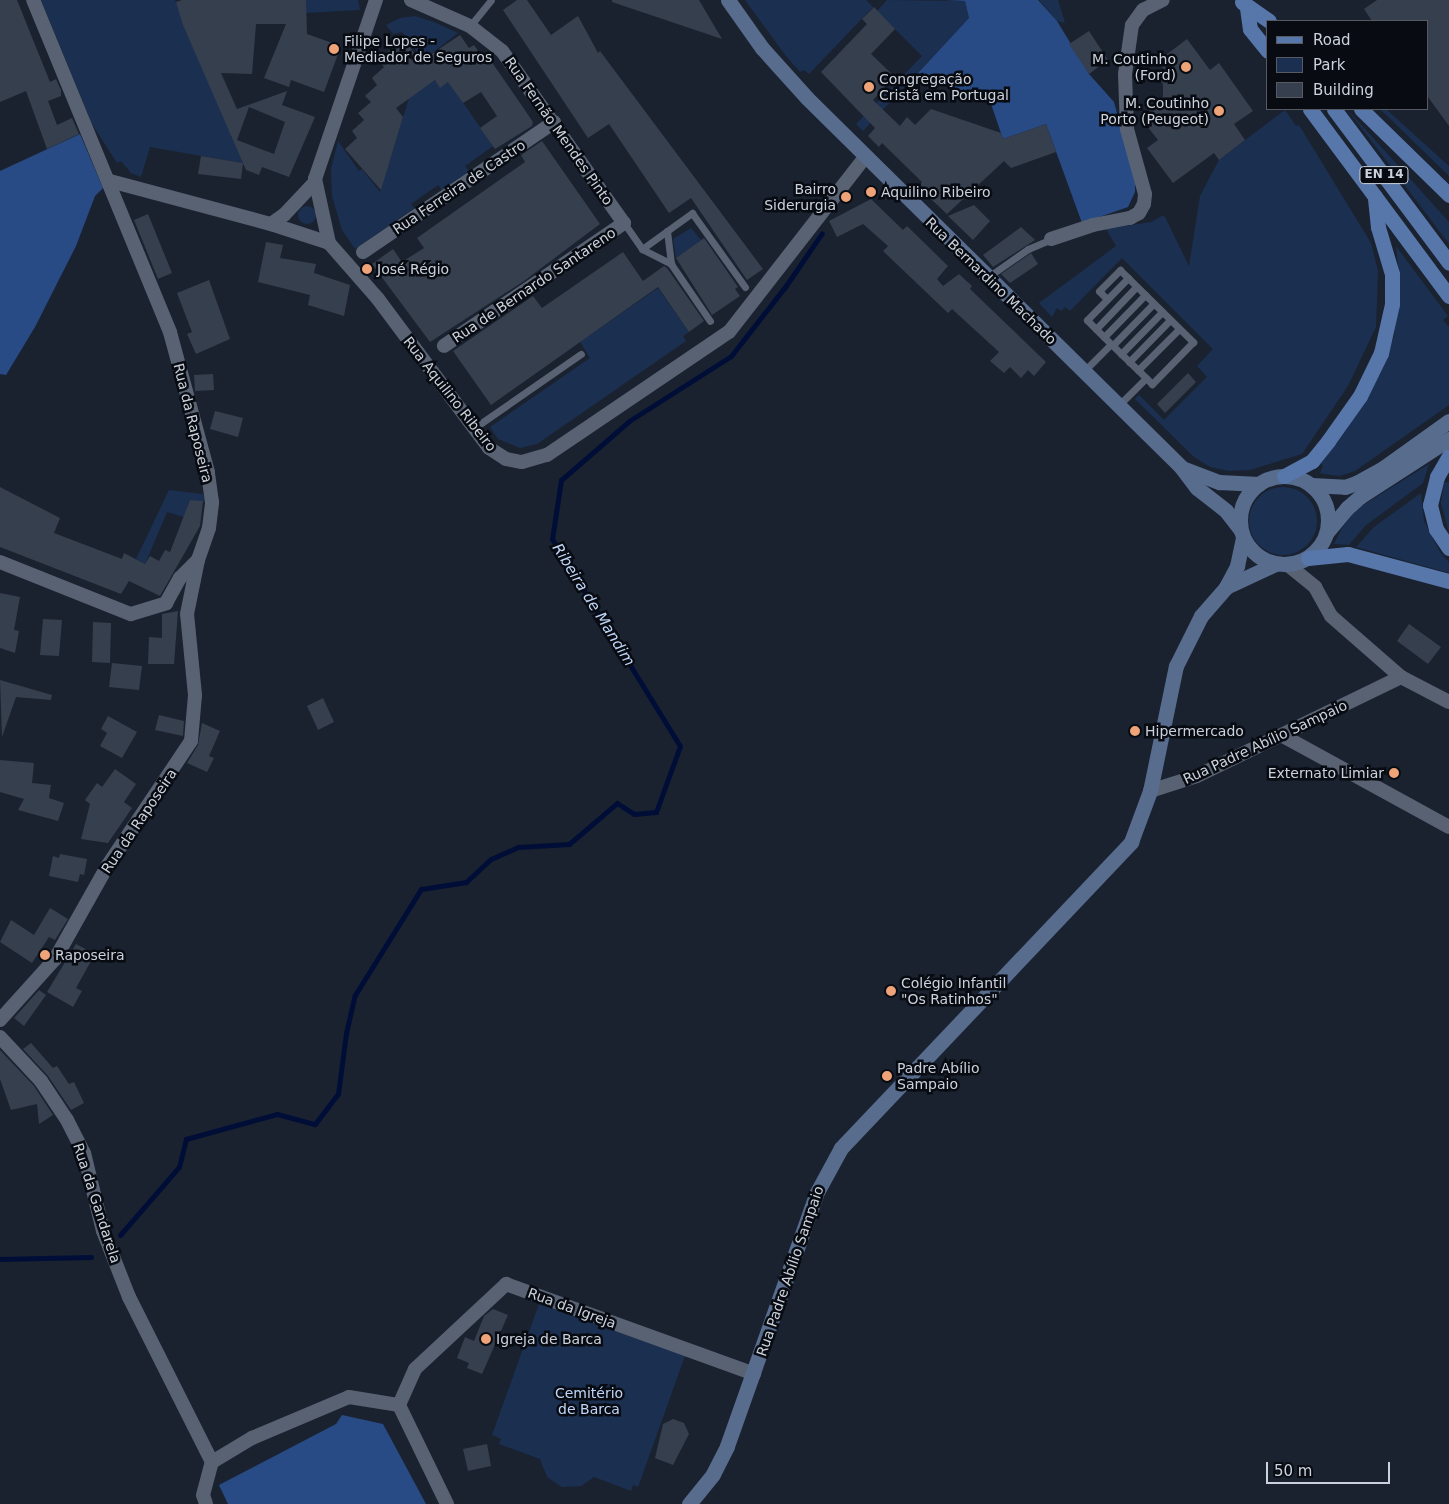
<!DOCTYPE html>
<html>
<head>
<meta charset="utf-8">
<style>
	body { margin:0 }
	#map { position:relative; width:1449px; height:1504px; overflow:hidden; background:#1a2230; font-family:"DejaVu Sans",sans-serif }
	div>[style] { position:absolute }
	.green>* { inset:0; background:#1b2f51 }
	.round { border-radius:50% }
	.forest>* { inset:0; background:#284b86 }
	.stream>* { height:5px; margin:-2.5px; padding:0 2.5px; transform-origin:2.5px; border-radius:2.5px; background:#000e37 }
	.building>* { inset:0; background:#363f4e }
	.lane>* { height:7px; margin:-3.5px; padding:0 3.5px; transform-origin:3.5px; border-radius:3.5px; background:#586273 }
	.street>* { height:14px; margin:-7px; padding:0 7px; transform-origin:7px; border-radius:7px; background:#586273 }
	.secondary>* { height:15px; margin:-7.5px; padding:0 7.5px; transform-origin:7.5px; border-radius:7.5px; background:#586c8e }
	.secondary>.ring { margin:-7.5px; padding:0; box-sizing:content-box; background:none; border:15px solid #586c8e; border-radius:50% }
	.primary>* { height:15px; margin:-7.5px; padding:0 7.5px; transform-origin:7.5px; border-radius:7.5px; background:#5776aa }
	.dots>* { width:14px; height:14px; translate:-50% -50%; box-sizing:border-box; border:2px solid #080c12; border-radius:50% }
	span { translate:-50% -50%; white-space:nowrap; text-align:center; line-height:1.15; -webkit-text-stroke:5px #080c12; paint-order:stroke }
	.shield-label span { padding:1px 4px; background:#080c12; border:1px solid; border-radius:4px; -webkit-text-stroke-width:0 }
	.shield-label { font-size:12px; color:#ccd2dc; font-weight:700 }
	.poi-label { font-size:14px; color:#ccd2dc }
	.left { translate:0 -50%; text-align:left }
	.right { translate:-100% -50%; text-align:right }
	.street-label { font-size:14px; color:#ccd2dc }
	.park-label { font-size:14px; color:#c0d6f9 }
	.water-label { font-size:15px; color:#c0d6f9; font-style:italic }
	.legend { position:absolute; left:1266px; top:20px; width:162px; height:90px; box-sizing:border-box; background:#080c12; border:1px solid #565b63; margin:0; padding:6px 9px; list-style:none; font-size:15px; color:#ccd2dc }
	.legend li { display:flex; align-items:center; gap:10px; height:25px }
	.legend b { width:25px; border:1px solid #565b63 }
	.scale { position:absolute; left:1266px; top:1462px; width:124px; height:22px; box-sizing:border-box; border:2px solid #ccd2dc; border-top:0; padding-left:6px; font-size:15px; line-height:18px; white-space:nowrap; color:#ccd2dc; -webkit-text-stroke:4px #080c12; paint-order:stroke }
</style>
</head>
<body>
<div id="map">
	<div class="green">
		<div style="clip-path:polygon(41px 0,175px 0,243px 163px,150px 147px,141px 177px,131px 173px,121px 161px,117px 163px,92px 124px)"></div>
		<div style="clip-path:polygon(306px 0,358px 0,360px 10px,305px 13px)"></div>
		<div style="clip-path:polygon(745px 0,866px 0,873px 7px,809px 74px,804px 70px,800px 72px,786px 56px)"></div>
		<div style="clip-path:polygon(887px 0,965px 1px,969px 18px,863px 131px,856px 124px,922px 56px,877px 11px)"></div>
		<div style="clip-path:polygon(1039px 0,1058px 0,1065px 23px,1057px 21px)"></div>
		<div style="clip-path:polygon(415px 16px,434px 22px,458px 33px,423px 60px,402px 32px,393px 34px,386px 25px,400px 18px)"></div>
		<div style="clip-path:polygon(435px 80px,440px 87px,449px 82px,493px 146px,465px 166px,469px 171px,442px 190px,438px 185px,411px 204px,414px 208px,355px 249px,342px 230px,332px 196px,331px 169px,338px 141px,359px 171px,362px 169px,380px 192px,409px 98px)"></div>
		<div style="clip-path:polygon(1347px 109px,1449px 222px,1449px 244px,1382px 155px)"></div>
		<div style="clip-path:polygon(1380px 109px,1386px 109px,1449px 166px,1449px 176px)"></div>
		<div style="clip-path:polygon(1285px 110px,1296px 126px,1299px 125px,1371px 243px,1378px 271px,1376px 327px,1348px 386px,1302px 454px,1250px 470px,1229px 471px,1210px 467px,1194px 457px,1135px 399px,1139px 395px,1164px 420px,1207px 377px,1197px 366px,1213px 349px,1122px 258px,1070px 311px,1065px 307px,1061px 311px,1057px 308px,1052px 317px,1039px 303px,1116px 246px,1106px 229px,1151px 222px,1164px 215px,1189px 266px,1200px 196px,1219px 160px)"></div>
		<div class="round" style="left:298px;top:206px;width:18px;height:18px"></div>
		<div style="clip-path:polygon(691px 228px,701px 240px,676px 258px,673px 239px)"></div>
		<div style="clip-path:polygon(1396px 246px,1448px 316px,1443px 320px,1449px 327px,1449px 405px,1355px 471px,1339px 476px,1324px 474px,1320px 473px,1323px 466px,1319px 462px,1345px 431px,1368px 395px,1394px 337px,1400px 285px)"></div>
		<div style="clip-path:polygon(658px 288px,689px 332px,683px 336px,686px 341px,537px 444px,520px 448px,498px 439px,490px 427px,590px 358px,580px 342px)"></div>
		<div style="clip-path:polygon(1429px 464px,1423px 483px,1365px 526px,1349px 545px,1334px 544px,1342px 528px,1357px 509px)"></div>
		<div style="clip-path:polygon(1449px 481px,1449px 533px,1441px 503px,1444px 483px)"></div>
		<div class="round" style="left:1249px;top:487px;width:68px;height:68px"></div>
		<div style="clip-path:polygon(169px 490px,203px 494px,205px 502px,190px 500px,184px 517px,167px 512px,145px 564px,136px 559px)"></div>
		<div style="clip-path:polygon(1421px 493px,1424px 521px,1440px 552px,1449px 562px,1449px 573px,1356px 547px,1374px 527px)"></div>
		<div style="clip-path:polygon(539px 1304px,685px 1356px,638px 1487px,633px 1485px,631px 1491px,594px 1477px,581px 1486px,562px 1487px,547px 1477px,540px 1459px,499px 1444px,501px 1439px,492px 1435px)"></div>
	</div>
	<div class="forest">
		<div style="clip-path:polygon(945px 0,1038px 0,1057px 21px,1089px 74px,1114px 102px,1135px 180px,1135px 192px,1128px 207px,1082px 223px,1046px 124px,1003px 139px,990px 101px,917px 74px,969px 18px,965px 1px)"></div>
		<div style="clip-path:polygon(80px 134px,103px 188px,95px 196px,76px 246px,35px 327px,6px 375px,0 374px,0 171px)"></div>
		<div style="clip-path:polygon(342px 1415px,383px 1424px,426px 1504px,228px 1504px,219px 1485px,336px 1424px)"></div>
	</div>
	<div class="stream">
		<div style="left:120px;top:1235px;width:90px;rotate:-49.1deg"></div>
		<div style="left:179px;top:1167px;width:29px;rotate:-76deg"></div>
		<div style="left:186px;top:1139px;width:94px;rotate:-15.4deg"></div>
		<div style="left:277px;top:1114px;width:39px;rotate:15deg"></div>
		<div style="left:315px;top:1124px;width:38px;rotate:-53deg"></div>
		<div style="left:338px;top:1094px;width:62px;rotate:-82.5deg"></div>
		<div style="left:346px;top:1033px;width:39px;rotate:-77deg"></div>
		<div style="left:355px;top:995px;width:125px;rotate:-58.1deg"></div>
		<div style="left:421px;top:889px;width:46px;rotate:-8.8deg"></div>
		<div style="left:466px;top:882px;width:34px;rotate:-43deg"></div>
		<div style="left:491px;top:859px;width:30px;rotate:-24deg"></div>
		<div style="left:518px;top:847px;width:51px;rotate:-3.4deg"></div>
		<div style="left:569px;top:844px;width:63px;rotate:-40.5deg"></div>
		<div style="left:617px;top:803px;width:20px;rotate:33deg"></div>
		<div style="left:634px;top:814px;width:22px;rotate:-5deg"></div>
		<div style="left:656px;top:812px;width:70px;rotate:-70deg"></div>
		<div style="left:680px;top:746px;width:243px;rotate:-121.7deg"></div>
		<div style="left:552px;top:539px;width:60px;rotate:-81.3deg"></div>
		<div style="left:561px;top:480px;width:90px;rotate:-40.9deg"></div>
		<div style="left:629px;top:421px;width:121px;rotate:-32.5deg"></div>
		<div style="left:731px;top:356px;width:88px;rotate:-52deg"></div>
		<div style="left:785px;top:287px;width:65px;rotate:-55.6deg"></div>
		<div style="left:0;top:1259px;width:91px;rotate:-1.3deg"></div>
	</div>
	<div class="building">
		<div style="clip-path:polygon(0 0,17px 0,50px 82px,56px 79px,61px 90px,61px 96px,48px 101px,57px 125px,72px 118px,79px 134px,47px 149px,26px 91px,0 102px)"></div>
		<div style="clip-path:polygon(evenodd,182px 0,306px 0,307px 34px,341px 46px,324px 92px,291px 80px,289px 87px,264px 78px,286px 24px,256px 24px,252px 74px,221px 73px,237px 109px,287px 91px,282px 105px,315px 117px,289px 177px,262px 167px,259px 175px,246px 170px,183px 25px,176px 2px,182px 0,249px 107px,285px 122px,274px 154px,237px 140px,249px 107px)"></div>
		<div style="clip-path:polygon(517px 0,527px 0,551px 35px,578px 16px,598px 53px,600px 51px,763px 269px,747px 280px,691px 198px,669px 213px,609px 124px,588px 138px,503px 10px)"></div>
		<div style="clip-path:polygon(612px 0,699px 0,722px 39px,612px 2px)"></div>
		<div style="clip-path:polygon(1377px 0,1449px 0,1449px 126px,1428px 97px,1428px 21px,1372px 21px,1364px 9px)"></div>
		<div style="clip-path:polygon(874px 7px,895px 29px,871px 54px,895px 77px,873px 100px,900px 126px,907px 117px,915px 125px,931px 109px,1001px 133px,1003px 139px,1046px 124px,1056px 152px,1011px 168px,1004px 161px,947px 214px,918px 187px,922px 182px,882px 143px,879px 147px,868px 136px,875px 128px,821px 72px,867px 24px,862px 19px)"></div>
		<div style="clip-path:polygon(1089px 31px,1108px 60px,1089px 74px,1069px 44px)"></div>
		<div style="clip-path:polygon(460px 35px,469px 48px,474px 45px,483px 58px,487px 55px,533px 122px,532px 126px,495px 149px,480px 128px,497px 116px,481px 92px,463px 103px,448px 82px,440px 88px,435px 80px,396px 108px,403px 117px,381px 190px,345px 149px,357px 138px,352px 131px,364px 120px,358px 113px,371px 102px,365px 96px,377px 85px,372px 78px,384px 67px,378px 60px,403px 39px,421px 61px)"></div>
		<div style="clip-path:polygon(1187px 39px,1210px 70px,1219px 63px,1253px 111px,1234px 124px,1245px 140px,1219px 160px,1214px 153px,1173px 183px,1147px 148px,1158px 140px,1140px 117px,1163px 100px,1163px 84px,1156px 75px,1164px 70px,1158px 61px)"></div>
		<div style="clip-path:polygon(542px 141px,600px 224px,524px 281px,430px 342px,372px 264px,393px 249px,402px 262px,424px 248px,417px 238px,525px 162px,521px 155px)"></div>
		<div style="clip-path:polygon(201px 156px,243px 163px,241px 179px,198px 174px)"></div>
		<div style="clip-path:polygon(871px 199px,903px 230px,907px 226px,948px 266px,937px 279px,943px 286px,959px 274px,972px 286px,970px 289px,1046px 362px,1034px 376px,1028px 370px,1021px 378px,1010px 367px,1004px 373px,990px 361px,999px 352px,952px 309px,948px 313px,883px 251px,888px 246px,863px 224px,837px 237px,829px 221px)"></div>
		<div style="clip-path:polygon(974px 205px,990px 221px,973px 240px,948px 216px)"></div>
		<div style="clip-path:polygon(148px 214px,172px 273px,158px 279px,134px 220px)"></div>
		<div style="clip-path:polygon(1021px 227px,1035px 240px,993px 267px,983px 255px)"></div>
		<div style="clip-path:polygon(704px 238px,738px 287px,735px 289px,740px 296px,712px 315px,676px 258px)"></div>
		<div style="clip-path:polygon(266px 242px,283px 245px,280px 258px,316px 264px,314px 273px,350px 285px,344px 316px,308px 305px,310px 295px,258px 282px)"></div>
		<div style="clip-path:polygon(623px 252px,643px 281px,664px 266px,667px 268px,704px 321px,689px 332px,658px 287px,491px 405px,453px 351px,533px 296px,542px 308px)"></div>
		<div style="clip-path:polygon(1031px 253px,1038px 264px,1010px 283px,1001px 274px)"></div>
		<div style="clip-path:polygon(209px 280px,230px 339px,196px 354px,187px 334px,192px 332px,177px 293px)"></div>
		<div style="clip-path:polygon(1188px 373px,1196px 382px,1165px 413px,1157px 404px)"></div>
		<div style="clip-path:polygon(213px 374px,214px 390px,195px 391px,194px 375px)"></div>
		<div style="clip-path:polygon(215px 411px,243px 418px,238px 437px,210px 429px)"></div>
		<div style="clip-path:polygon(0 487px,60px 518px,54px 533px,122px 559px,124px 553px,145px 564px,150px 556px,159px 561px,165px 550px,170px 552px,190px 500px,203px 501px,200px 526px,160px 596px,129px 581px,121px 594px,0 547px)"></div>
		<div style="clip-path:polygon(0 593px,20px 597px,14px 630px,19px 631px,15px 653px,0 648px)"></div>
		<div style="clip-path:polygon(178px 611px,174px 664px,148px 664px,149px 637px,162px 638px,162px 614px)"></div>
		<div style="clip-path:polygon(43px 619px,62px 620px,59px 656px,40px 655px)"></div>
		<div style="clip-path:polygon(93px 622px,111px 623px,110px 663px,92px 662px)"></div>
		<div style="clip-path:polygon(1409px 624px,1441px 647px,1428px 664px,1397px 641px)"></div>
		<div style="clip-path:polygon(112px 663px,142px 666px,139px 690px,109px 687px)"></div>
		<div style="clip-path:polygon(0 680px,52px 695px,51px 700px,16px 697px,2px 737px)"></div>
		<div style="clip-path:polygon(323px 698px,334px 722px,318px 730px,307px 706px)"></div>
		<div style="clip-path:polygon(159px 715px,184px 721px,183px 736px,155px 730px)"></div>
		<div style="clip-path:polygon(108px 716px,137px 732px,122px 758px,100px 746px,107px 733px,101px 729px)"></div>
		<div style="clip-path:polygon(202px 723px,220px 731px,209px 756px,214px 758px,207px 772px,187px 763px,198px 745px)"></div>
		<div style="clip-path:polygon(0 760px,34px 763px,32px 783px,51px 785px,49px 798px,64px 803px,58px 821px,18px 810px,24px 799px,0 792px)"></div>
		<div style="clip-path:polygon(115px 769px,136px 784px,124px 802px,132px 808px,108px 843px,81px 839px,90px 804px,85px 800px,97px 783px,102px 787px)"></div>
		<div style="clip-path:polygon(60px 854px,87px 859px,84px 875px,80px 874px,78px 882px,49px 876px,53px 856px,59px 858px)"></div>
		<div style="clip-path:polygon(50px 908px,68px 919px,55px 940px,49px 937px,32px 963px,0 942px,11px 920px,34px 935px)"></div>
		<div style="clip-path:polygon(76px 944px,95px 954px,76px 988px,82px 991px,73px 1007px,47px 992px)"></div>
		<div style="clip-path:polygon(39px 990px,46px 995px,24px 1026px,14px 1018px)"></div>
		<div style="clip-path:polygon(31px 1043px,53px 1068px,57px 1066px,69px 1084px,74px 1082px,84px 1103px,71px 1110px,48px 1076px,23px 1049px)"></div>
		<div style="clip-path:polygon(0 1050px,34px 1086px,53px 1115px,39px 1124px,37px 1104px,11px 1110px,0 1079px)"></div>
		<div style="clip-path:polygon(493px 1309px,508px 1315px,482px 1374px,467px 1368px,469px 1363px,457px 1358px,465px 1337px,474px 1341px,484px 1316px)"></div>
		<div style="clip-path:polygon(673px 1419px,684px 1423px,689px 1434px,673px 1465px,655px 1458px,663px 1424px)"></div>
		<div style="clip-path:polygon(487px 1444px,491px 1466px,468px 1471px,463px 1449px)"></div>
	</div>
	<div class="lane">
		<div style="left:470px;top:26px;width:33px;rotate:-51deg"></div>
		<div style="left:624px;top:223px;width:32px;rotate:55deg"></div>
		<div style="left:642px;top:249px;width:33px;rotate:27deg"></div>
		<div style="left:671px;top:264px;width:69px;rotate:55.6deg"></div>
		<div style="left:667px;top:231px;width:33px;rotate:83deg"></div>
		<div style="left:642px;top:249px;width:62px;rotate:-35.8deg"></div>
		<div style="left:692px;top:213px;width:91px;rotate:54.4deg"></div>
		<div style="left:988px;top:277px;width:49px;rotate:-35deg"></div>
		<div style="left:1028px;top:249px;width:25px;rotate:-23deg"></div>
		<div style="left:1107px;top:299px;width:11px;rotate:-135deg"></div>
		<div style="left:1099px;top:291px;width:30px;rotate:-45deg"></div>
		<div style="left:1120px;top:270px;width:103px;rotate:44.6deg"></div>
		<div style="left:1193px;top:342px;width:59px;rotate:134.3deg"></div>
		<div style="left:1152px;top:384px;width:8px;rotate:-135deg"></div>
		<div style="left:1096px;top:329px;width:58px;rotate:-46.4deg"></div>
		<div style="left:1104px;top:337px;width:59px;rotate:-45.7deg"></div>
		<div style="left:1111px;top:344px;width:34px;rotate:-135deg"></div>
		<div style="left:1087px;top:320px;width:59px;rotate:-45.7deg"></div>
		<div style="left:1113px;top:345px;width:57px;rotate:-45.7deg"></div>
		<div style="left:1121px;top:354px;width:59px;rotate:-45.7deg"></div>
		<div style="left:1129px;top:362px;width:59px;rotate:-45.7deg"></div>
		<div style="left:1138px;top:370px;width:58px;rotate:-45deg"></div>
		<div style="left:1084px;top:371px;width:38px;rotate:-45deg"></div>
		<div style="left:1111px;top:344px;width:37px;rotate:44deg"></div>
		<div style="left:1138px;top:370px;width:11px;rotate:45deg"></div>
		<div style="left:1146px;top:378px;width:40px;rotate:135deg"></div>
		<div style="left:474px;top:428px;width:130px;rotate:-34.7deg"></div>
	</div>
	<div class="street">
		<div style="left:411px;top:0;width:64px;rotate:23.8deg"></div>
		<div style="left:470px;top:26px;width:41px;rotate:38deg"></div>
		<div style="left:502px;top:51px;width:211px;rotate:54.7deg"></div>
		<div style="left:624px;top:223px;width:218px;rotate:145.7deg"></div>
		<div style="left:110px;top:181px;width:167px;rotate:15deg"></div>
		<div style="left:271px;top:224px;width:61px;rotate:18.1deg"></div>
		<div style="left:329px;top:243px;width:74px;rotate:48.8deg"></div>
		<div style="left:378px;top:299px;width:186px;rotate:53.3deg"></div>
		<div style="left:489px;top:448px;width:20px;rotate:33deg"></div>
		<div style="left:506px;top:459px;width:16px;rotate:11deg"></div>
		<div style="left:522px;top:462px;width:26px;rotate:-16deg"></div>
		<div style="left:547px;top:455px;width:220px;rotate:-34.1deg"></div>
		<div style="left:729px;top:332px;width:222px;rotate:-52.1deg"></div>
		<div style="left:271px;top:224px;width:16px;rotate:-35deg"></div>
		<div style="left:284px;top:215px;width:44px;rotate:-46.8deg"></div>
		<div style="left:1051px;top:239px;width:44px;rotate:-18.4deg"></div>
		<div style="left:1093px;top:225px;width:38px;rotate:-11deg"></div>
		<div style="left:1130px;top:218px;width:10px;rotate:-29deg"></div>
		<div style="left:1139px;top:213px;width:10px;rotate:-61deg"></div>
		<div style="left:1144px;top:204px;width:10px;rotate:-84deg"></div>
		<div style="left:1145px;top:194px;width:67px;rotate:-105.5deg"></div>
		<div style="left:1127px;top:129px;width:55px;rotate:-92.1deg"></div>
		<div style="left:1125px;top:74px;width:49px;rotate:-81.9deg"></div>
		<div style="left:1132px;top:25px;width:19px;rotate:-54deg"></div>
		<div style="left:1143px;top:10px;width:22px;rotate:-27deg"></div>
		<div style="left:329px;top:243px;width:66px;rotate:-102.3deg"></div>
		<div style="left:315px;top:179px;width:189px;rotate:-71.2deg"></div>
		<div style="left:363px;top:252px;width:231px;rotate:-34.2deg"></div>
		<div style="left:0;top:562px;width:141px;rotate:21.7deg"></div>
		<div style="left:131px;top:614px;width:37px;rotate:-17deg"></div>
		<div style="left:166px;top:603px;width:29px;rotate:-61deg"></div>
		<div style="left:180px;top:578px;width:25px;rotate:-45deg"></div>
		<div style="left:1288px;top:565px;width:35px;rotate:39deg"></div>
		<div style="left:1315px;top:587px;width:33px;rotate:61deg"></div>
		<div style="left:1331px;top:616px;width:93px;rotate:41.1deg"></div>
		<div style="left:1401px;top:677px;width:54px;rotate:27.5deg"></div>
		<div style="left:1283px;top:736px;width:189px;rotate:28.7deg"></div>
		<div style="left:1150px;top:791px;width:49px;rotate:-17.7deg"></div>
		<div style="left:1197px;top:776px;width:227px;rotate:-25.9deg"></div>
		<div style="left:0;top:1020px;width:82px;rotate:-48deg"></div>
		<div style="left:55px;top:959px;width:108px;rotate:-60.6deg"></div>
		<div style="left:108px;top:865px;width:149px;rotate:-56.2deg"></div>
		<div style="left:191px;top:741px;width:46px;rotate:-85deg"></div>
		<div style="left:195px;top:695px;width:81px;rotate:-95.6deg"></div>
		<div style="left:187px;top:614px;width:55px;rotate:-78.5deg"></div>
		<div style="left:198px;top:560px;width:34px;rotate:-71deg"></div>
		<div style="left:209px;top:528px;width:26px;rotate:-83deg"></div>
		<div style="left:212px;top:502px;width:30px;rotate:-98deg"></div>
		<div style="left:208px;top:472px;width:145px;rotate:-105.2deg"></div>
		<div style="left:170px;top:332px;width:359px;rotate:-112.4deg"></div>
		<div style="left:0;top:1037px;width:60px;rotate:47deg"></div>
		<div style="left:41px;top:1081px;width:47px;rotate:56.3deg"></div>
		<div style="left:67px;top:1120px;width:37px;rotate:63deg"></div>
		<div style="left:84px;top:1153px;width:80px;rotate:76.3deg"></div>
		<div style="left:103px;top:1231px;width:71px;rotate:68.5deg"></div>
		<div style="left:129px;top:1297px;width:185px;rotate:63.3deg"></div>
		<div style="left:206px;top:1504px;width:9px;rotate:-108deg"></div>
		<div style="left:203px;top:1495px;width:34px;rotate:-75deg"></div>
		<div style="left:212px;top:1462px;width:47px;rotate:-31deg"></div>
		<div style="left:252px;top:1438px;width:105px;rotate:-22.9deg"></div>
		<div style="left:349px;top:1397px;width:51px;rotate:9.1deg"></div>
		<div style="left:447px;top:1504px;width:110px;rotate:-115.9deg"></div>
		<div style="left:399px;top:1405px;width:39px;rotate:-66deg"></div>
		<div style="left:415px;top:1369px;width:125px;rotate:-43deg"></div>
		<div style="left:506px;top:1284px;width:264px;rotate:19.9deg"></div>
	</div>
	<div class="secondary">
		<div style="left:728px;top:0;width:59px;rotate:54.7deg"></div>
		<div style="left:762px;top:48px;width:67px;rotate:48deg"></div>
		<div style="left:807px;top:98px;width:525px;rotate:44.61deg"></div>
		<div style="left:1181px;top:467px;width:26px;rotate:53deg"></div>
		<div style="left:1197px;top:488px;width:37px;rotate:38deg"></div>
		<div style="left:1226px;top:511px;width:23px;rotate:52deg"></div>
		<div style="left:1182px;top:468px;width:40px;rotate:21deg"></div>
		<div style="left:1219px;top:482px;width:40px;rotate:2.9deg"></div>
		<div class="ring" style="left:1240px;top:476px;width:73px;height:73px"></div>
		<div style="left:1311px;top:485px;width:34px;rotate:3deg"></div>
		<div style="left:1345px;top:487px;width:12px;rotate:-20deg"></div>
		<div style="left:1356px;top:483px;width:31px;rotate:-29deg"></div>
		<div style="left:1383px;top:468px;width:81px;rotate:-35.5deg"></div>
		<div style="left:1327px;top:532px;width:31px;rotate:-50deg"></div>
		<div style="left:1347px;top:508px;width:18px;rotate:-41deg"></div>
		<div style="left:1361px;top:496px;width:105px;rotate:-32.9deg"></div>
		<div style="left:1226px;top:587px;width:54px;rotate:-25.1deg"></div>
		<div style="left:689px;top:1504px;width:38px;rotate:-51deg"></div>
		<div style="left:713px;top:1474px;width:31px;rotate:-63deg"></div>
		<div style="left:727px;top:1446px;width:267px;rotate:-70.5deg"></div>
		<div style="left:816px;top:1194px;width:52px;rotate:-61.5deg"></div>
		<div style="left:841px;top:1148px;width:422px;rotate:-46.5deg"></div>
		<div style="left:1131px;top:842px;width:54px;rotate:-69.6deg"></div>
		<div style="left:1150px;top:791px;width:128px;rotate:-78.3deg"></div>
		<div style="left:1176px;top:666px;width:56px;rotate:-63.4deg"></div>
		<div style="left:1201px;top:616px;width:38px;rotate:-49deg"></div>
		<div style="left:1226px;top:587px;width:24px;rotate:-62deg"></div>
		<div style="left:1237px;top:566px;width:29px;rotate:-78deg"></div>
	</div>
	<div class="primary">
		<div style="left:1242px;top:2px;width:33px;rotate:35deg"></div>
		<div style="left:1247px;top:8px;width:21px;rotate:82deg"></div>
		<div style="left:1250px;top:29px;width:28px;rotate:51deg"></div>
		<div style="left:1310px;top:109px;width:233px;rotate:53.4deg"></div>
		<div style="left:1334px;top:109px;width:192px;rotate:53.2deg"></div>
		<div style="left:1361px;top:109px;width:123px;rotate:44.3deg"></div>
		<div style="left:1449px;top:456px;width:24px;rotate:120deg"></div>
		<div style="left:1437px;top:477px;width:29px;rotate:104deg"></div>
		<div style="left:1430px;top:505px;width:25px;rotate:76deg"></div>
		<div style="left:1436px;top:529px;width:23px;rotate:56deg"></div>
		<div style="left:1284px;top:476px;width:32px;rotate:-28deg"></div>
		<div style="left:1312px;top:461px;width:26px;rotate:-51deg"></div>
		<div style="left:1328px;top:441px;width:55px;rotate:-54.6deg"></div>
		<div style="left:1360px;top:396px;width:48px;rotate:-64deg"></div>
		<div style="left:1381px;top:353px;width:50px;rotate:-77.3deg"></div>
		<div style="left:1392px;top:304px;width:30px;rotate:-90deg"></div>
		<div style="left:1392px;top:274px;width:49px;rotate:-106.6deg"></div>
		<div style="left:1378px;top:227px;width:31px;rotate:-96deg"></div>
		<div style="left:1308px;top:558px;width:40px;rotate:-5.7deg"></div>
		<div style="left:1348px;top:554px;width:105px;rotate:15deg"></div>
	</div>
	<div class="dots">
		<div style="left:334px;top:49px;background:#efa378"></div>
		<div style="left:1186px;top:67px;background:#efa378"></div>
		<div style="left:869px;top:87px;background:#efa378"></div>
		<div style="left:1219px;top:111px;background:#efa378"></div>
		<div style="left:871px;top:192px;background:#efa378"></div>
		<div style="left:846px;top:197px;background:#efa378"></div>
		<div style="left:367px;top:269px;background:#efa378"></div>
		<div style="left:1135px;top:731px;background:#efa378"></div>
		<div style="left:1394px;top:773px;background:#efa378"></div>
		<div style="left:45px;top:955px;background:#efa378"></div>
		<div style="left:891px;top:991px;background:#efa378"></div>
		<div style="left:887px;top:1076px;background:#efa378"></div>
		<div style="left:486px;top:1339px;background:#efa378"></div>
	</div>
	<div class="shield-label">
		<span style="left:1384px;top:175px">EN 14</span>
	</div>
	<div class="poi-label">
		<span class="left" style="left:344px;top:49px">Filipe Lopes -<br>Mediador de Seguros</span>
		<span class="right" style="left:1176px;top:67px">M. Coutinho<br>(Ford)</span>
		<span class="left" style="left:879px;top:87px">Congregação<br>Cristã em Portugal</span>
		<span class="right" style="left:1209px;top:111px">M. Coutinho<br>Porto (Peugeot)</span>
		<span class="right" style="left:836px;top:197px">Bairro<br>Siderurgia</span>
		<span class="left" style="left:881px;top:192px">Aquilino Ribeiro</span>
		<span class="left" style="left:377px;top:269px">José Régio</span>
		<span class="left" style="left:1145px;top:731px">Hipermercado</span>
		<span class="right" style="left:1384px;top:773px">Externato Limiar</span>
		<span class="left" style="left:55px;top:955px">Raposeira</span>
		<span class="left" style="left:901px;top:991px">Colégio Infantil<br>"Os Ratinhos"</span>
		<span class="left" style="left:897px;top:1076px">Padre Abílio<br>Sampaio</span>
		<span class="left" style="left:496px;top:1339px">Igreja de Barca</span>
	</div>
	<div class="street-label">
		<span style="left:559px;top:131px;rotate:55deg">Rua Fernão Mendes Pinto</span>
		<span style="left:459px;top:187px;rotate:-34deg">Rua Ferreira de Castro</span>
		<span style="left:991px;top:281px;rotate:44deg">Rua Bernardino Machado</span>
		<span style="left:534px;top:285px;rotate:-34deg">Rua de Bernardo Santareno</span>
		<span style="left:450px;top:394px;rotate:52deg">Rua Aquilino Ribeiro</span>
		<span style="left:193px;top:423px;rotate:76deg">Rua da Raposeira</span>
		<span style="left:1265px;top:742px;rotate:-25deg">Rua Padre Abílio Sampaio</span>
		<span style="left:139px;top:821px;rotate:-56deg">Rua da Raposeira</span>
		<span style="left:97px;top:1203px;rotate:72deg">Rua da Gandarela</span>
		<span style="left:790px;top:1271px;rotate:-71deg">Rua Padre Abílio Sampaio</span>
		<span style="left:572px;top:1308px;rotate:20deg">Rua da Igreja</span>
	</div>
	<div class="park-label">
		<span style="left:589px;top:1401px">Cemitério<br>de Barca</span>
	</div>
	<div class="water-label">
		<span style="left:593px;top:605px;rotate:58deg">Ribeira de Mandim</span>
	</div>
	<ul class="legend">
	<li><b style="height:6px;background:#5776aa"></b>Road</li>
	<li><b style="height:14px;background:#1b2f51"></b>Park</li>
	<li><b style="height:14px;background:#363f4e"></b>Building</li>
	</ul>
	<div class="scale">50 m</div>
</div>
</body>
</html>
